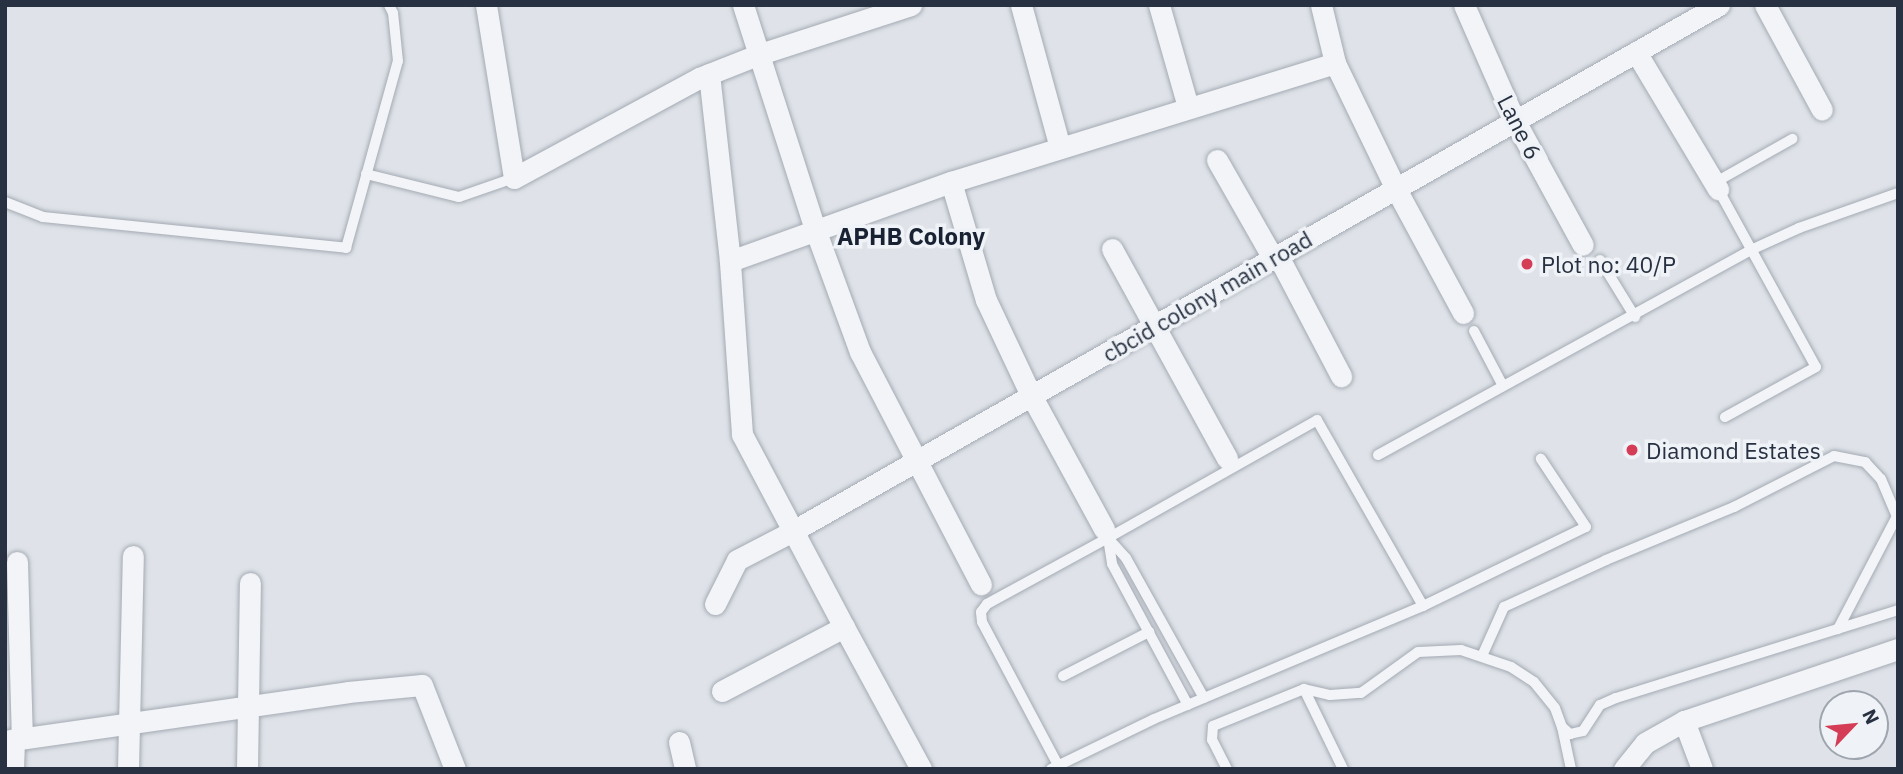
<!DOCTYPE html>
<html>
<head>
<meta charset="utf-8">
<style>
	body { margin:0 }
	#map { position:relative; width:1903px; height:774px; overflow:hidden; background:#dfe3e9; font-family:"IBM Plex Sans",sans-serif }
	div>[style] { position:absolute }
	.roads { filter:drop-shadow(0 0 2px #a4aab3) drop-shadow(0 0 2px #a4aab3) }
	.service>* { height:10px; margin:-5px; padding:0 5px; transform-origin:5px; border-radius:5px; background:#f2f4f7 }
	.minor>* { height:21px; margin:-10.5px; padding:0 10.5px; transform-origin:10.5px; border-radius:10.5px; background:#f2f4f7 }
	.dots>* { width:19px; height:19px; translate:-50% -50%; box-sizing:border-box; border:4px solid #eff2f6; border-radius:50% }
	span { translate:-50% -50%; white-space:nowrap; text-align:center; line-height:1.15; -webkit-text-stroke:7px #eff2f6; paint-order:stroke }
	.street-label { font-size:23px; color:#273141 }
	.poi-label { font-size:23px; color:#273141 }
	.left { translate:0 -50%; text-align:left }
	.neighbourhood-label { font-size:24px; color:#192232; font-weight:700 }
	.frame { position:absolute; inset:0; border:7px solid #273141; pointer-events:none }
	.north { position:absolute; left:1819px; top:690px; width:70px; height:70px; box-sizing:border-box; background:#eff2f6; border:2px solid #9fa5ae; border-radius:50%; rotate:64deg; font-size:19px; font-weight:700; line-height:28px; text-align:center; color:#273141 }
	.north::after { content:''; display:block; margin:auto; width:24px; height:32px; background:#d53d57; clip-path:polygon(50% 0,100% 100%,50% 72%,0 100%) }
</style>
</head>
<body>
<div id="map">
	<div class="roads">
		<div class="service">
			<div style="left:366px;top:174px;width:96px;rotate:13.9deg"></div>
			<div style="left:459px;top:197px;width:58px;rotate:-19.1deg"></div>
			<div style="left:1714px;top:183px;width:90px;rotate:-29.4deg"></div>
			<div style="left:1718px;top:189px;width:203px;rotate:61.2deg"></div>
			<div style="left:1816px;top:367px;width:104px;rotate:151.2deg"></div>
			<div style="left:5px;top:202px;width:41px;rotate:21.5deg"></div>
			<div style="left:43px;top:217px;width:305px;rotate:5.8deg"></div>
			<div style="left:346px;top:248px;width:194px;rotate:-74.5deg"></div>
			<div style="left:398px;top:61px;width:48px;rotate:-95.9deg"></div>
			<div style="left:393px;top:13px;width:9px;rotate:-117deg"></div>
			<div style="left:1600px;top:260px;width:67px;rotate:58.4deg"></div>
			<div style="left:1474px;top:331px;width:62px;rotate:62.2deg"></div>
			<div style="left:1378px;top:455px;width:428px;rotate:-28.8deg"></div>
			<div style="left:1753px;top:249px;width:51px;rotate:-24.5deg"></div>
			<div style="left:1799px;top:228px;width:105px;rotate:-19.5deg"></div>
			<div style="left:1108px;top:538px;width:240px;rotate:-29.4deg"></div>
			<div style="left:1317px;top:420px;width:214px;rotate:60.3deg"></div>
			<div style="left:1108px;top:538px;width:26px;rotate:81deg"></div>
			<div style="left:1112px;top:564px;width:160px;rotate:61.7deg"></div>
			<div style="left:1838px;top:629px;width:127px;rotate:-62.4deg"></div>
			<div style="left:1482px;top:656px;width:54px;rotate:-65.8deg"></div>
			<div style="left:1504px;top:607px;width:112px;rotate:-24.7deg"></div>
			<div style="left:1606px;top:560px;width:139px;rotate:-22.5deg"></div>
			<div style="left:1734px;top:507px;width:112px;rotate:-27deg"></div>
			<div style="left:1834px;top:456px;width:32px;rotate:11deg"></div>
			<div style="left:1865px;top:462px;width:23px;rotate:47deg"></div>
			<div style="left:1881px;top:479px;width:43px;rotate:67deg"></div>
			<div style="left:1063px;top:676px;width:97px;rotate:-27.1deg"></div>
			<div style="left:1304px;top:689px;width:89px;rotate:64deg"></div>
			<div style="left:1562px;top:727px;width:43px;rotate:77.9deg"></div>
			<div style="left:1058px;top:765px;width:162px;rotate:-118deg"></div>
			<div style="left:982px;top:622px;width:10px;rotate:-96deg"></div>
			<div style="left:981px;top:612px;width:10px;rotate:-53deg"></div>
			<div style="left:987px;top:604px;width:138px;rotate:-28.6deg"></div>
			<div style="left:1108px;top:538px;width:27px;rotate:48deg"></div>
			<div style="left:1126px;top:558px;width:160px;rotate:60.9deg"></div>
			<div style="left:1051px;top:769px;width:114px;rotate:-25.9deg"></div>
			<div style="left:1154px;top:719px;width:292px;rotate:-22.8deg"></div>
			<div style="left:1423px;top:606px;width:181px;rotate:-25.9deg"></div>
			<div style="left:1586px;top:527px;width:82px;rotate:-123.5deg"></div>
			<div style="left:1227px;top:769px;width:33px;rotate:-117deg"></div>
			<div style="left:1212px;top:740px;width:14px;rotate:-86deg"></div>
			<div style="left:1213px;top:726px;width:98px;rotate:-22.1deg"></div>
			<div style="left:1304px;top:689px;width:27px;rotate:13deg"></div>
			<div style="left:1330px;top:695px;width:31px;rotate:-4deg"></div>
			<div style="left:1361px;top:693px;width:70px;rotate:-35.7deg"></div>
			<div style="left:1418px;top:652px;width:43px;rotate:-2.7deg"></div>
			<div style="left:1461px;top:650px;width:53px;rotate:18.8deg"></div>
			<div style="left:1511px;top:667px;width:27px;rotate:33deg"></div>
			<div style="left:1534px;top:682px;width:33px;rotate:51deg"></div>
			<div style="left:1555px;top:708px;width:20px;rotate:70deg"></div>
			<div style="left:1562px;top:727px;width:11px;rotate:41deg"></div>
			<div style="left:1570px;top:734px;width:13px;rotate:-13deg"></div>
			<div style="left:1583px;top:731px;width:31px;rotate:-57deg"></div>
			<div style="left:1600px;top:705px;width:17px;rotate:-24deg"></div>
			<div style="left:1616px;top:698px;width:295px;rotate:-17.3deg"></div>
		</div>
		<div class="minor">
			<div style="left:486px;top:5px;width:175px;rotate:80.8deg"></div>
			<div style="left:514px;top:178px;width:210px;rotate:-28.4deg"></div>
			<div style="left:699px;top:78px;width:62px;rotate:-21.6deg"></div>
			<div style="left:757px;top:55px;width:162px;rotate:-18deg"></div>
			<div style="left:743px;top:5px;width:235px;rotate:72.2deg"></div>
			<div style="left:815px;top:229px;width:131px;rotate:69.9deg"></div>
			<div style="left:860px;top:352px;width:262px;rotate:62.5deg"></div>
			<div style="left:1021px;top:5px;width:148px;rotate:74.7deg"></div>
			<div style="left:1159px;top:5px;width:106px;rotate:74.1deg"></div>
			<div style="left:1321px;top:5px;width:60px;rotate:76.4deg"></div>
			<div style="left:1335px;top:63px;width:140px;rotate:64.2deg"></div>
			<div style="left:1396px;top:189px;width:141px;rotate:61.6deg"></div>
			<div style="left:1464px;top:5px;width:127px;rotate:66.3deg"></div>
			<div style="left:1515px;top:121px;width:141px;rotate:61.3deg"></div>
			<div style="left:1765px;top:5px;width:119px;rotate:61.5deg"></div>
			<div style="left:1636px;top:52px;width:160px;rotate:59.1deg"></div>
			<div style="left:709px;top:74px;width:188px;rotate:83.6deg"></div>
			<div style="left:1217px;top:160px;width:113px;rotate:60.3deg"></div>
			<div style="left:951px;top:182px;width:123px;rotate:73.5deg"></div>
			<div style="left:986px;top:300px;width:105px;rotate:64.7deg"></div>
			<div style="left:1031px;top:395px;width:153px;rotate:61.4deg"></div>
			<div style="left:1112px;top:249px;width:239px;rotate:61.2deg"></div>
			<div style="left:1278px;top:256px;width:136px;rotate:62.3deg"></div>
			<div style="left:17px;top:562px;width:176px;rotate:88.4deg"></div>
			<div style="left:715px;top:604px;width:49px;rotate:-63.4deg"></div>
			<div style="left:737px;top:560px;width:63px;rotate:-27.4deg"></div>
			<div style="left:793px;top:531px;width:1065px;rotate:-29.6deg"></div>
			<div style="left:844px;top:627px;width:162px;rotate:61.5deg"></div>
			<div style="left:722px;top:691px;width:138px;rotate:-27.7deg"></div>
			<div style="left:844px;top:627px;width:218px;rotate:-117.9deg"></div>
			<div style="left:742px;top:434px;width:173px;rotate:-94deg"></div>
			<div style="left:730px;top:261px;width:235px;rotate:-19.7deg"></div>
			<div style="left:951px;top:182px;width:402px;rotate:-17.2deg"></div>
			<div style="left:1684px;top:721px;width:51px;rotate:69.4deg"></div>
			<div style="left:5px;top:741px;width:346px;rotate:-8.1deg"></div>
			<div style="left:348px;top:692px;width:74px;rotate:-5.4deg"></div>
			<div style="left:422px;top:685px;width:90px;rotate:68.6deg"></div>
			<div style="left:679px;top:742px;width:28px;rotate:77deg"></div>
			<div style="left:13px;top:769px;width:30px;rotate:-88deg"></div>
			<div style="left:128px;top:769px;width:213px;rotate:-88.7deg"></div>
			<div style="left:247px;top:769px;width:186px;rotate:-89.1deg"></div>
			<div style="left:1624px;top:769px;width:33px;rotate:-51deg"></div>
			<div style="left:1645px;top:743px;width:45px;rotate:-29.4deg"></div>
			<div style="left:1684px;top:721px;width:226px;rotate:-18.6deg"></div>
		</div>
	</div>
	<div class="dots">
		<div style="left:1527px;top:264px;background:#d53d57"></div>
		<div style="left:1632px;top:450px;background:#d53d57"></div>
	</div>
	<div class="street-label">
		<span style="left:1520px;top:127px;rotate:63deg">Lane 6</span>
		<span style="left:1207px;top:296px;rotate:-30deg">cbcid colony main road</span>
	</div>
	<div class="poi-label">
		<span class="left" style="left:1541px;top:264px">Plot no: 40/P</span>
		<span class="left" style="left:1646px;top:450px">Diamond Estates</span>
	</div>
	<div class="neighbourhood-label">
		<span style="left:911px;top:237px">APHB Colony</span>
	</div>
	<div class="frame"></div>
	<div class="north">N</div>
</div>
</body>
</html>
